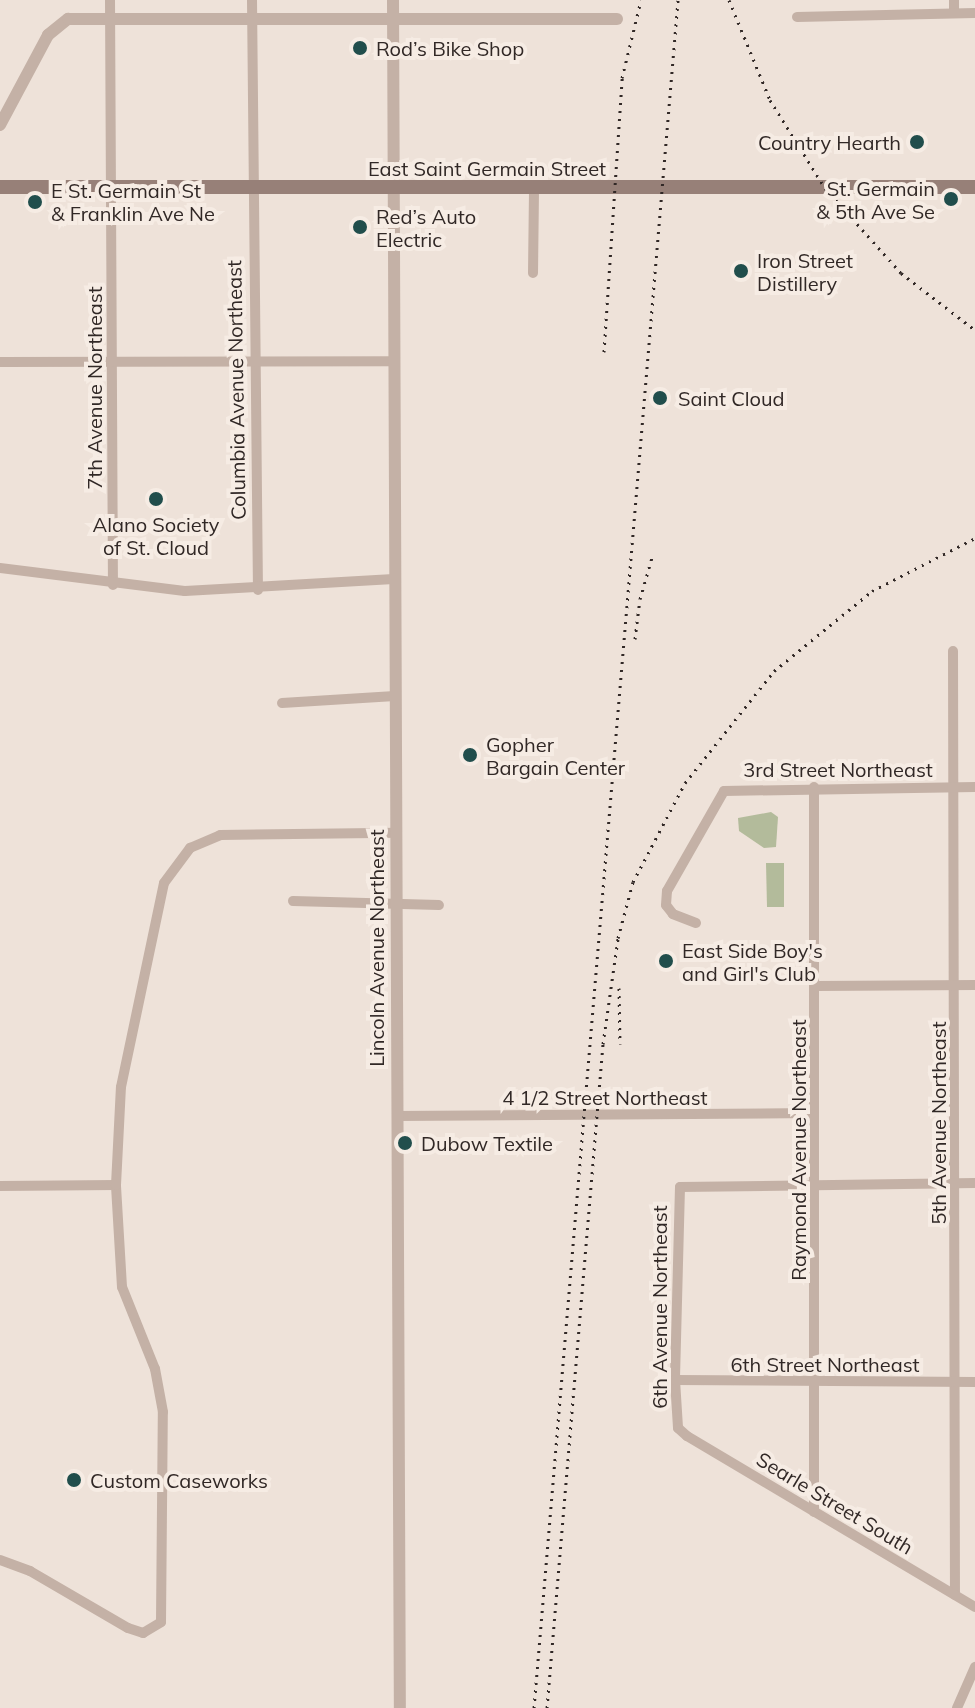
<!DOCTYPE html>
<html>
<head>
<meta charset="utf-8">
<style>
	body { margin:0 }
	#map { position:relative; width:975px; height:1708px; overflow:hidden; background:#eee2d9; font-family:Mulish,sans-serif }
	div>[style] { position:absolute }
	.green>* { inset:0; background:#b3bb9b }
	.minor>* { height:10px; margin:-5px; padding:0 5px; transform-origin:5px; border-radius:5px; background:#c4b1a6 }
	.tertiary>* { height:12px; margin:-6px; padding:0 6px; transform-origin:6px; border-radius:6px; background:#c4b1a6 }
	.secondary>* { height:14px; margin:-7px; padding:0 7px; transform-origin:7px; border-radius:7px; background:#978078 }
	.rail>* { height:3px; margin-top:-1.5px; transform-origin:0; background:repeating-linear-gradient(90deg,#312826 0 2px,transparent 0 8px) }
	.dots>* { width:22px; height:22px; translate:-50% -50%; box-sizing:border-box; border:4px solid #f6ece4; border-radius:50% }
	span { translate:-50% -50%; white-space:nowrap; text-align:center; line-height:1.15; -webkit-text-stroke:8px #f6ece4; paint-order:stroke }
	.poi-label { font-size:20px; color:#312826 }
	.left { translate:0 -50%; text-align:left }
	.right { translate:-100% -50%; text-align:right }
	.street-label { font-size:20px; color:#312826 }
</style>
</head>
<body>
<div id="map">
	<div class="green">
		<div style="clip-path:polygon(771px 812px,778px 817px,776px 847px,764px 848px,739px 831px,738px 818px)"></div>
		<div style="clip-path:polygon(766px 863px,784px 863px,784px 907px,767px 907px)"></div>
	</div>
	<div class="minor">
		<div style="left:110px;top:0;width:585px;rotate:89.71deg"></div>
		<div style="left:252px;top:0;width:590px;rotate:89.42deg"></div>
		<div style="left:954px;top:13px;width:13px;rotate:-90deg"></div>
		<div style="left:797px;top:17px;width:178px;rotate:-1.3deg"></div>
		<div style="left:533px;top:273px;width:84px;rotate:-89.3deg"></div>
		<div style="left:0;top:362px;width:393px;rotate:-0.1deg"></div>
		<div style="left:0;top:568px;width:186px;rotate:7.1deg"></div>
		<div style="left:185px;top:591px;width:209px;rotate:-3.3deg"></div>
		<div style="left:953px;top:651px;width:944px;rotate:89.88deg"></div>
		<div style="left:282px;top:703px;width:113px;rotate:-3.5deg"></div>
		<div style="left:293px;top:901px;width:146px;rotate:1.6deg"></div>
		<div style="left:696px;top:923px;width:25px;rotate:-159deg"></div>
		<div style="left:673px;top:914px;width:11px;rotate:-128deg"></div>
		<div style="left:666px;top:905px;width:14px;rotate:-86deg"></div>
		<div style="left:667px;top:891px;width:115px;rotate:-60.3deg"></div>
		<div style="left:724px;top:791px;width:251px;rotate:-0.9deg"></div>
		<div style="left:816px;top:986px;width:159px;rotate:-0.4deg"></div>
		<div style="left:397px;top:1116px;width:417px;rotate:-0.4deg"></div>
		<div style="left:975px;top:1183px;width:295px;rotate:179.2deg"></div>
		<div style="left:680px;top:1187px;width:193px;rotate:91.5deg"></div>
		<div style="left:675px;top:1380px;width:48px;rotate:86.4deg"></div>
		<div style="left:678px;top:1428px;width:12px;rotate:42deg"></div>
		<div style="left:687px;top:1436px;width:335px;rotate:30.7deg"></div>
		<div style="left:0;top:1186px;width:116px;rotate:-0.5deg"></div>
		<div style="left:675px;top:1380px;width:300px;rotate:0.4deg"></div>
		<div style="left:814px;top:1512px;width:725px;rotate:-90deg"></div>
		<div style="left:0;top:1560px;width:32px;rotate:20deg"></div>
		<div style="left:30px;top:1571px;width:113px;rotate:30.2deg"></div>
		<div style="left:128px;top:1628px;width:16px;rotate:18deg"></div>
		<div style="left:143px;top:1633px;width:21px;rotate:-31deg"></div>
		<div style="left:161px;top:1622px;width:210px;rotate:-89.5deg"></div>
		<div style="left:163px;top:1412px;width:44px;rotate:-100.5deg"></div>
		<div style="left:155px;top:1369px;width:88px;rotate:-111.9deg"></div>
		<div style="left:122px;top:1287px;width:102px;rotate:-93.4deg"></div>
		<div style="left:116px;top:1185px;width:98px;rotate:-87.1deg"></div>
		<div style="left:121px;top:1087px;width:208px;rotate:-78.1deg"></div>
		<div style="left:164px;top:883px;width:44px;rotate:-53.4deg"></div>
		<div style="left:190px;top:848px;width:33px;rotate:-23deg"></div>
		<div style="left:220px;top:835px;width:176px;rotate:-0.7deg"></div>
		<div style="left:957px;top:1708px;width:45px;rotate:-66.3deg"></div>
	</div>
	<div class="tertiary">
		<div style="left:393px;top:0;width:1708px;rotate:89.77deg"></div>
		<div style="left:0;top:125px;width:102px;rotate:-61.9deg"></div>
		<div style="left:48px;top:35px;width:26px;rotate:-39deg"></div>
		<div style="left:68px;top:19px;width:549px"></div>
	</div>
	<div class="secondary">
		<div style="left:0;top:187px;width:975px"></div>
	</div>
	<div class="rail">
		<div style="left:729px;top:0;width:108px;rotate:67.7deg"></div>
		<div style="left:770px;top:100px;width:104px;rotate:58deg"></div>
		<div style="left:825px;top:188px;width:114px;rotate:48.2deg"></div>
		<div style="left:901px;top:273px;width:93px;rotate:37.6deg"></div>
		<div style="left:604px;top:352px;width:275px;rotate:-86.2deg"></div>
		<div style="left:622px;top:78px;width:80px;rotate:-76.3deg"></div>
		<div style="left:635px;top:639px;width:40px;rotate:-82.9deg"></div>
		<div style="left:640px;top:599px;width:47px;rotate:-73.9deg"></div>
		<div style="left:619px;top:988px;width:56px;rotate:89deg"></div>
		<div style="left:534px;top:1708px;width:1714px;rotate:-85.18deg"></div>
		<div style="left:547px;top:1708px;width:666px;rotate:-85.18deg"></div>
		<div style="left:603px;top:1044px;width:107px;rotate:-81.9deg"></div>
		<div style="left:618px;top:938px;width:58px;rotate:-75deg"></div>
		<div style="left:633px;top:882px;width:112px;rotate:-62.3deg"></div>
		<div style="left:685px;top:783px;width:143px;rotate:-51.5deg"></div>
		<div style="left:774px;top:671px;width:127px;rotate:-39.2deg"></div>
		<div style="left:872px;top:591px;width:116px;rotate:-27.2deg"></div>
	</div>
	<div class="dots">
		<div style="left:360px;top:48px;background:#214e4c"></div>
		<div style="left:917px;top:142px;background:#214e4c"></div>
		<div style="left:951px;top:199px;background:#214e4c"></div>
		<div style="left:35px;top:202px;background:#214e4c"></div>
		<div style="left:360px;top:227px;background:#214e4c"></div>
		<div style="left:741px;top:271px;background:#214e4c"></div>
		<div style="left:660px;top:398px;background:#214e4c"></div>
		<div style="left:156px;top:499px;background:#214e4c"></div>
		<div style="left:470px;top:755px;background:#214e4c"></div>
		<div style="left:666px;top:961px;background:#214e4c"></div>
		<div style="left:405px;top:1143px;background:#214e4c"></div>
		<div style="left:74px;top:1480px;background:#214e4c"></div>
	</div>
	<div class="poi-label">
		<span class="left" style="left:376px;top:48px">Rod’s Bike Shop</span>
		<span class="right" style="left:901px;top:142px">Country Hearth</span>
		<span class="right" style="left:935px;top:200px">St. Germain<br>&amp; 5th Ave Se</span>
		<span class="left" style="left:51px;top:202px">E St. Germain St<br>&amp; Franklin Ave Ne</span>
		<span class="left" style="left:376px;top:228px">Red’s Auto<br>Electric</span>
		<span class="left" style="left:757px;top:272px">Iron Street<br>Distillery</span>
		<span class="left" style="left:678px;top:398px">Saint Cloud</span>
		<span style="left:156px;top:536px">Alano Society<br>of St. Cloud</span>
		<span class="left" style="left:486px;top:756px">Gopher<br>Bargain Center</span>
		<span class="left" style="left:682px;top:962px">East Side Boy's<br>and Girl's Club</span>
		<span class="left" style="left:421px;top:1143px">Dubow Textile</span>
		<span class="left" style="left:90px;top:1480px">Custom Caseworks</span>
	</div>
	<div class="street-label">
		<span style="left:487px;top:168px">East Saint Germain Street</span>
		<span style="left:94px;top:388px;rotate:-90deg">7th Avenue Northeast</span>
		<span style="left:236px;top:390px;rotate:-91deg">Columbia Avenue Northeast</span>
		<span style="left:838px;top:769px">3rd Street Northeast</span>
		<span style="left:376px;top:948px;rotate:-90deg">Lincoln Avenue Northeast</span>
		<span style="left:605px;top:1097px">4 1/2 Street Northeast</span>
		<span style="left:938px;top:1123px;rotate:-90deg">5th Avenue Northeast</span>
		<span style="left:798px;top:1150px;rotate:-90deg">Raymond Avenue Northeast</span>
		<span style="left:659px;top:1307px;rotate:-90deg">6th Avenue Northeast</span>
		<span style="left:825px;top:1364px">6th Street Northeast</span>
		<span style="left:835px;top:1503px;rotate:31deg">Searle Street South</span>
	</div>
</div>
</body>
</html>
